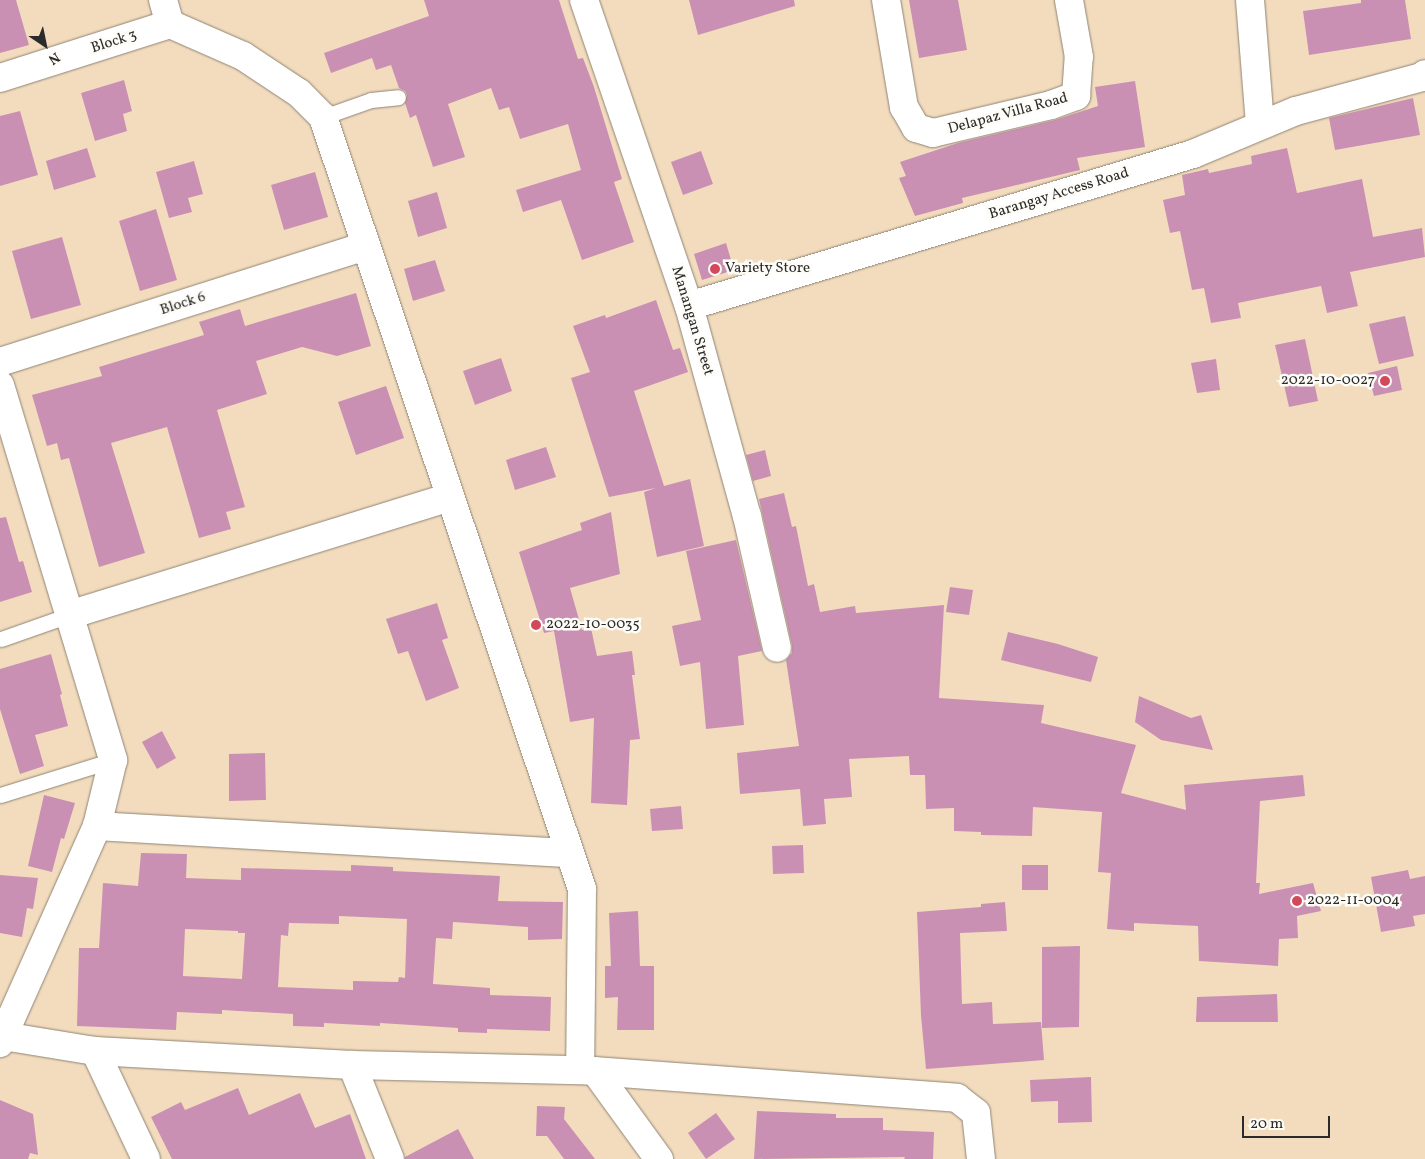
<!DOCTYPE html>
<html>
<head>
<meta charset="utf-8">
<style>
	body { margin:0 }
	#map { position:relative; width:1425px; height:1159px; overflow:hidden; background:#f3dcbe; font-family:Vollkorn,serif }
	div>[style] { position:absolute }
	.building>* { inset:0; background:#ca90b3 }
	.roads { filter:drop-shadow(0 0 1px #8f8474) drop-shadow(0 0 1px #8f8474) }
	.service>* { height:15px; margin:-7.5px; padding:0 7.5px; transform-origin:7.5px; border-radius:7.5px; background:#fff }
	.minor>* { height:28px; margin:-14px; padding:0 14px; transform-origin:14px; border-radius:14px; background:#fff }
	.dots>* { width:14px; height:14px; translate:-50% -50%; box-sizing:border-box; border:2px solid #fdfcf7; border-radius:50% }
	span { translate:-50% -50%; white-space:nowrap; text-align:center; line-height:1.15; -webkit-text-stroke:5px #fdfcf7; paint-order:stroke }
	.street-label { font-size:15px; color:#2b2b2b }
	.poi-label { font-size:15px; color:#2b2b2b }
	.left { translate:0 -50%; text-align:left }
	.right { translate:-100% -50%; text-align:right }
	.north { position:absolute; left:20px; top:20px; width:50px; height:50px; -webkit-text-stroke:4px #fdfcf7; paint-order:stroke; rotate:146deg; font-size:14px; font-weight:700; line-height:20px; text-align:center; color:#2b2b2b }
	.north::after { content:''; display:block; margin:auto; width:18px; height:22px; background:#2b2b2b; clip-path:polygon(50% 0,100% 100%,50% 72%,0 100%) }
	.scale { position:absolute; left:1242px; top:1116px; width:88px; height:22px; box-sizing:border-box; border:2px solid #2b2b2b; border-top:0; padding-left:6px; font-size:15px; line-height:18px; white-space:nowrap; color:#2b2b2b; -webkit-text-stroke:4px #fdfcf7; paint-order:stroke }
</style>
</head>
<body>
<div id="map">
	<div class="building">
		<div style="clip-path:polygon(0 0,16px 0,29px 45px,0 53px)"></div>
		<div style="clip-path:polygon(424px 0,559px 0,578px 59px,583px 58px,594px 87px,622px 179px,614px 182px,634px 242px,582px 260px,561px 200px,523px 212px,516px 190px,581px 170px,568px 124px,520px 139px,509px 107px,499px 110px,491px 88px,448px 104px,465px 157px,433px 167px,416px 115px,410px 118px,405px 103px,407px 95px,405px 91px,399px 88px,391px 65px,376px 70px,372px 58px,331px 73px,324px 53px,429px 16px)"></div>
		<div style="clip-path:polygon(689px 0,794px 0,795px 6px,698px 35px)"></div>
		<div style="clip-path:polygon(909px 0,958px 0,967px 50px,919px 58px)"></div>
		<div style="clip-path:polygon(1361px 0,1405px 0,1411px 39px,1309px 55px,1303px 11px,1361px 3px)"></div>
		<div style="clip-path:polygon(124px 80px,132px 111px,123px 114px,127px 131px,95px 141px,81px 93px)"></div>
		<div style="clip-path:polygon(1135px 81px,1145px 147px,1077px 158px,1080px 170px,962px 198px,963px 203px,915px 216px,899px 178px,906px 176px,900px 162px,958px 143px,1055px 120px,1098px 106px,1095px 87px)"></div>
		<div style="clip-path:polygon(1413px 98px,1420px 135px,1335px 150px,1329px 118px)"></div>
		<div style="clip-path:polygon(20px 111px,38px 175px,0 186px,0 116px)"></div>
		<div style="clip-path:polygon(87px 148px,96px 177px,54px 190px,46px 161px)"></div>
		<div style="clip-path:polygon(1287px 148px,1297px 193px,1362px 179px,1373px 237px,1422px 228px,1425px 257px,1350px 272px,1358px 306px,1327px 313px,1321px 286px,1238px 303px,1241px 318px,1211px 323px,1204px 288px,1192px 290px,1180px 231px,1170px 233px,1163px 200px,1185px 195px,1182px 175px,1208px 169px,1209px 173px,1252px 164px,1251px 156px)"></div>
		<div style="clip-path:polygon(701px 151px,713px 184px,683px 195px,671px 162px)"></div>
		<div style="clip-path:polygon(194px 161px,203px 194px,188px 198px,192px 212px,169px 218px,156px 172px)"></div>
		<div style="clip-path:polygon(315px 172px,328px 217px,284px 230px,271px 185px)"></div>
		<div style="clip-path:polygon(437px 192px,447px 228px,418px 237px,408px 201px)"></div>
		<div style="clip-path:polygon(156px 209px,177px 280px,140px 291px,119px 221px)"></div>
		<div style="clip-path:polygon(62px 237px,81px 305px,31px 319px,12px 251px)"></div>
		<div style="clip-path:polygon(726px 243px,734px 270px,702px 280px,694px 254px)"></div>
		<div style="clip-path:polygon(435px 260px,445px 291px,413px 301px,404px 269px)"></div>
		<div style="clip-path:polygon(356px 293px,371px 346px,337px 356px,302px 347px,256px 361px,267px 394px,217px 410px,245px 507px,226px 512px,231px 529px,199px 538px,167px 427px,111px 443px,145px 553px,99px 567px,69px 458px,61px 460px,57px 443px,47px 446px,32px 395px,102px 376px,99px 367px,204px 335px,199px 322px,240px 309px,245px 326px)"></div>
		<div style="clip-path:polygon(656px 300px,673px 350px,680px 348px,688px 372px,634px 391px,664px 486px,690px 479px,704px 546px,657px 557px,644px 492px,656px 488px,609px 497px,571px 378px,590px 372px,573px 326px,605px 315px,606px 318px)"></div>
		<div style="clip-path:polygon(1405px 316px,1414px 356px,1379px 364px,1369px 324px)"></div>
		<div style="clip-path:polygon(1305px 339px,1318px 401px,1289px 407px,1275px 345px)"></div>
		<div style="clip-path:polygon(501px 358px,512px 391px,475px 405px,463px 371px)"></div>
		<div style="clip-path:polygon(1216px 359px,1220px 390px,1197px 393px,1191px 363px)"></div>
		<div style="clip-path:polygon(1397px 366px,1402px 390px,1374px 396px,1368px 373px)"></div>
		<div style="clip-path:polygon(386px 386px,404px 438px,356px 455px,338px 402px)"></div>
		<div style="clip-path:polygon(546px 447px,556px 477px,515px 490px,506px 460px)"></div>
		<div style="clip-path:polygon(765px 450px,771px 476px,753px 481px,746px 455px)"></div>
		<div style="clip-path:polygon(784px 493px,792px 527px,796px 526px,808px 586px,814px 584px,820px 612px,855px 606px,856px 613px,944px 605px,939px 698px,1044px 705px,1041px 723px,1136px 745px,1121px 793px,1186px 810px,1184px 785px,1303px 775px,1305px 796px,1260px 801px,1256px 883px,1260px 883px,1259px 894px,1313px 883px,1321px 911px,1297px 916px,1298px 938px,1279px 939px,1278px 966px,1199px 961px,1198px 926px,1134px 923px,1134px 931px,1107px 929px,1111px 873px,1098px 872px,1102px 812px,1033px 807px,1032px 836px,981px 835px,981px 832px,954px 831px,954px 808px,926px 809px,925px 775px,910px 775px,909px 756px,849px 759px,852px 797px,824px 799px,826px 824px,803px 826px,800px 789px,740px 794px,737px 753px,799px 746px,786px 660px,792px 653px,792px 645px,759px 499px)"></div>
		<div style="clip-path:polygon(611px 512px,620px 574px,570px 588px,582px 630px,591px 628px,597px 656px,632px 651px,635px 675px,632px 675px,640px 739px,630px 740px,627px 805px,591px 803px,594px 718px,570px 722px,554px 631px,544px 633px,519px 552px,582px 530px,580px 523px)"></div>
		<div style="clip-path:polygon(6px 517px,19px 562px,23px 561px,32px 592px,0 602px,0 518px)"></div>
		<div style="clip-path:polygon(736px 540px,762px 651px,738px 656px,744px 725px,706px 729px,700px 662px,680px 666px,672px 626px,701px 620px,686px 551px)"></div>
		<div style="clip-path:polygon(950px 587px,973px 590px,969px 615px,946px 612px)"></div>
		<div style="clip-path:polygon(437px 603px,448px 638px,442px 640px,459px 688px,426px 701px,408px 651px,398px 654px,386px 619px)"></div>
		<div style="clip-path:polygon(1008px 632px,1058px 644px,1098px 657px,1091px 682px,1001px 660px)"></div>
		<div style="clip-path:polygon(51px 654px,62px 694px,60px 695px,68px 726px,35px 735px,44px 766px,20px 774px,0 709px,0 669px)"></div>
		<div style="clip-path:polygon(1139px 696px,1191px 718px,1201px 715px,1213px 750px,1161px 740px,1135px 722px)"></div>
		<div style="clip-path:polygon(162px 731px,176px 758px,157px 769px,142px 742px)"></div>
		<div style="clip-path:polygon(265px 753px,266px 800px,229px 801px,229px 754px)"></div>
		<div style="clip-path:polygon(44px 795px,75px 803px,64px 839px,61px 838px,52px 872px,28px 866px)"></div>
		<div style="clip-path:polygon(681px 806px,683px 829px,652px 831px,650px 809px)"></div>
		<div style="clip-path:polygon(803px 845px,804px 873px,773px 874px,772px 846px)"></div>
		<div style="clip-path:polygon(evenodd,141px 853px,187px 854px,186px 878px,241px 880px,241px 868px,351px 871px,351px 865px,393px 867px,393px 871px,500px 876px,498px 901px,563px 902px,562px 939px,528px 940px,528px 927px,453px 922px,452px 939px,436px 938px,433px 984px,490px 988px,490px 995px,551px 997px,550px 1031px,487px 1029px,487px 1033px,458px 1032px,458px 1028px,380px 1023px,380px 1026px,324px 1023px,324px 1027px,293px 1026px,293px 1014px,222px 1010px,222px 1014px,177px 1012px,176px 1030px,77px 1026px,79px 948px,99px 948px,103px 883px,138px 886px,141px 853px,339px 916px,407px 919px,405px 978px,399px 977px,398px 982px,353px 981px,353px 990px,278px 987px,281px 935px,288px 936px,289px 923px,339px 924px,339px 916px,141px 853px,185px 929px,238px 931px,238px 933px,245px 933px,242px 979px,183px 976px,185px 929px)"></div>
		<div style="clip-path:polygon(1022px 865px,1048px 865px,1048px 890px,1022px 890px)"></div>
		<div style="clip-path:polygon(1408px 870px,1410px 879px,1425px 876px,1425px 914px,1413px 916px,1415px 926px,1381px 932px,1371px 877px)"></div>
		<div style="clip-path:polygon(0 875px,38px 878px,33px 909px,27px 908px,22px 937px,0 933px)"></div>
		<div style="clip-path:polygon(1005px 902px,1007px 931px,960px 933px,962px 1004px,992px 1002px,993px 1024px,1041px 1022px,1044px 1060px,926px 1069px,921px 1016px,917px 912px,981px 907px,981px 904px)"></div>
		<div style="clip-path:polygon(638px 911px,640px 966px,654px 966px,654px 1030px,617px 1030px,618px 997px,605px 998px,605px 966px,611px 966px,609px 913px)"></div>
		<div style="clip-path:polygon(1080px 946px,1079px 1027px,1042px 1028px,1042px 947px)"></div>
		<div style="clip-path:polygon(1277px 994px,1278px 1022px,1196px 1022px,1197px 997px)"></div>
		<div style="clip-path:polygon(1091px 1077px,1092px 1122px,1058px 1123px,1058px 1101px,1031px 1102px,1030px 1080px)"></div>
		<div style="clip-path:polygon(238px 1088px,249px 1115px,300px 1093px,315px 1128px,350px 1114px,366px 1159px,172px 1159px,151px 1117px,181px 1102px,185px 1110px)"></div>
		<div style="clip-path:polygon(0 1100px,33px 1114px,38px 1155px,30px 1153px,28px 1159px,0 1159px)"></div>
		<div style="clip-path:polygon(537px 1106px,565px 1107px,564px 1119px,595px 1159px,564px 1159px,547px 1136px,536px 1136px)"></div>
		<div style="clip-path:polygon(757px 1111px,836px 1114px,836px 1118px,883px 1118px,883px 1130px,934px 1132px,933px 1159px,904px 1159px,905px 1157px,754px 1159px)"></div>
		<div style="clip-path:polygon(716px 1113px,735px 1139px,706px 1159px,688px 1133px)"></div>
		<div style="clip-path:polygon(458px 1129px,474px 1159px,405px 1159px,405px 1157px)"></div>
	</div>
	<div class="roads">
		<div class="service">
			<div style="left:323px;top:117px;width:51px;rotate:-19.5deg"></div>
			<div style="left:371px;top:100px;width:27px;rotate:-6deg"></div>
			<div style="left:1px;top:639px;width:72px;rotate:-19.4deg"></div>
			<div style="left:0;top:795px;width:118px;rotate:-17.2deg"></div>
		</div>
		<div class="minor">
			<div style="left:163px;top:0;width:25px;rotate:74deg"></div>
			<div style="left:170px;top:24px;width:80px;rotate:23.7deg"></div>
			<div style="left:243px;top:56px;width:67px;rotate:33.5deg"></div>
			<div style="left:299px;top:93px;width:34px;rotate:45deg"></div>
			<div style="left:323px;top:117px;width:814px;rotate:71.45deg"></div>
			<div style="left:582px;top:889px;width:181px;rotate:90.6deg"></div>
			<div style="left:584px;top:0;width:324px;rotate:71.1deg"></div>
			<div style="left:689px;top:306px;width:218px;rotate:74.6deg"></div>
			<div style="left:747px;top:516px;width:135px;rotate:77.2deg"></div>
			<div style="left:886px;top:0;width:109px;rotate:80.5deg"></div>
			<div style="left:904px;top:107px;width:24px;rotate:60deg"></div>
			<div style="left:916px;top:128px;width:18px;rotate:16deg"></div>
			<div style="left:933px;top:133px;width:121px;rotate:-13.3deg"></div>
			<div style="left:1051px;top:105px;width:27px;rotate:-20deg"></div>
			<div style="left:1076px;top:96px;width:39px;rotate:-86deg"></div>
			<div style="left:1079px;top:57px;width:58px;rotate:-100deg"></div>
			<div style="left:1250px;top:0;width:124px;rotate:85.4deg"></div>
			<div style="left:0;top:78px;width:178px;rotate:-17.6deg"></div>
			<div style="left:689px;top:306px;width:526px;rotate:-16.78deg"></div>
			<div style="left:1193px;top:154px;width:112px;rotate:-22.7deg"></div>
			<div style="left:1296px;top:111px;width:131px;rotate:-15.1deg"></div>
			<div style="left:1422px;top:77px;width:4px;rotate:-45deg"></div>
			<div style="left:0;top:362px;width:384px;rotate:-17.6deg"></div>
			<div style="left:0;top:385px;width:392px;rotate:73.2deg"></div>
			<div style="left:113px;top:760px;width:68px;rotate:103.6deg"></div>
			<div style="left:97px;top:826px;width:238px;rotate:114.1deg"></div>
			<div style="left:69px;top:615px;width:399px;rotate:-17.2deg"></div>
			<div style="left:97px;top:826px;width:473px;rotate:3.3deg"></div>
			<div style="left:3px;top:1036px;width:93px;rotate:9.3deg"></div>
			<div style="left:95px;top:1051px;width:257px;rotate:3.1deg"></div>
			<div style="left:352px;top:1065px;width:228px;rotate:1.3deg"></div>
			<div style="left:580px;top:1070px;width:378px;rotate:4.2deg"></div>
			<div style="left:957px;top:1098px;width:24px;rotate:38deg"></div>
			<div style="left:976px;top:1113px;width:46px;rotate:83.8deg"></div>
			<div style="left:95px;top:1051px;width:119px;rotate:64.7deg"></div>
			<div style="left:352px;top:1065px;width:101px;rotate:68deg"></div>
			<div style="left:595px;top:1071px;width:109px;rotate:54deg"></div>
		</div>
	</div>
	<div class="dots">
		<div style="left:715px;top:269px;background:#d1495b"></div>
		<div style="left:1385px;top:381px;background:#d1495b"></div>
		<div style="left:536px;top:625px;background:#d1495b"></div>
		<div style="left:1297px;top:901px;background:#d1495b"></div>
	</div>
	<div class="street-label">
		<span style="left:114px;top:42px;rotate:-18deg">Block 3</span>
		<span style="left:1008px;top:114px;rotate:-15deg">Delapaz Villa Road</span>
		<span style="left:1059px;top:194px;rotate:-17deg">Barangay Access Road</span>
		<span style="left:183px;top:304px;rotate:-18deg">Block 6</span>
		<span style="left:692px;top:321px;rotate:73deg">Manangan Street</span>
	</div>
	<div class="poi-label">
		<span class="left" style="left:725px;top:269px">Variety Store</span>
		<span class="right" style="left:1375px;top:381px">2022-10-0027</span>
		<span class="left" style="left:546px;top:625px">2022-10-0035</span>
		<span class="left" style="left:1307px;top:901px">2022-11-0004</span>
	</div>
	<div class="north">N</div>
	<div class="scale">20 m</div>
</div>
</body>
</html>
